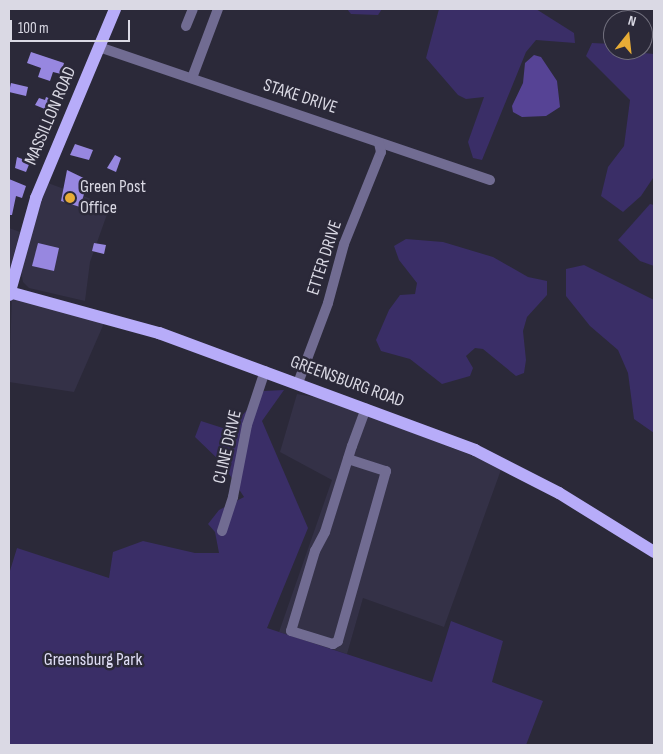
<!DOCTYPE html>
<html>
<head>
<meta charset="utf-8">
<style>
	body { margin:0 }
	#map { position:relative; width:663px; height:754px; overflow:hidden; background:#2b2939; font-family:"Sofia Sans Condensed",sans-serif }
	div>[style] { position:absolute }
	.built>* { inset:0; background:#343147 }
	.green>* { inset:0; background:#3a2e67 }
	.water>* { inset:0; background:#564395 }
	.building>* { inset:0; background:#9787e0 }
	.minor>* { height:10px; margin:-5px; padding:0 5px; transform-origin:5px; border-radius:5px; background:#716c92 }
	.major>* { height:12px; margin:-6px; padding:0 6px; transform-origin:6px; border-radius:6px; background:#b7acf9 }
	.dots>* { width:14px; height:14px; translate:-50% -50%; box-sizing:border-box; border:2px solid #2b2939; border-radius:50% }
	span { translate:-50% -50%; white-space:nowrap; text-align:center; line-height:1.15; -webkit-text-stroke:5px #2b2939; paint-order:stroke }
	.street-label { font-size:18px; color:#dad9e4 }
	.poi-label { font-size:18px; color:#dad9e4 }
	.left { translate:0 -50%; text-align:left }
	.park-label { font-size:18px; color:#e0def6 }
	.frame { position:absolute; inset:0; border:10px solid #dad9e4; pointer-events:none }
	.north { position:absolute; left:603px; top:10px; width:50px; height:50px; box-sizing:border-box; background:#2b2939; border:1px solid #716f7d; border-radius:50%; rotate:16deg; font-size:14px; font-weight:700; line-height:20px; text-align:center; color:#dad9e4 }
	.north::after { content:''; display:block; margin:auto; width:18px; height:22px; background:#e7ac36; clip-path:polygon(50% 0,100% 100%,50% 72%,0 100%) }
	.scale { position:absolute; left:10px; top:20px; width:120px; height:22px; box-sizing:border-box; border:2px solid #dad9e4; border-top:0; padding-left:6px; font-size:15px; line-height:18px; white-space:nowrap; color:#dad9e4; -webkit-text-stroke:4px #2b2939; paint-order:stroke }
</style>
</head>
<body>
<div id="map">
	<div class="built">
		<div style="clip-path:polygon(48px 183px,110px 206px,90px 262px,85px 301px,29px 288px,23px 282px,20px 265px)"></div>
		<div style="clip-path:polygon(9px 228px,20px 232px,9px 272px)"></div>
		<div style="clip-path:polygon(12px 295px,105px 321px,74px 392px,9px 382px)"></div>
		<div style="clip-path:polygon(297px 394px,325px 399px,502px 467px,444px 627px,363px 598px,347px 654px,279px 632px,332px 480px,280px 452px)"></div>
	</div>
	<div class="green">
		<div style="clip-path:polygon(347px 9px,382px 9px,378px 15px,351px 14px)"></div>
		<div style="clip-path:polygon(439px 9px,536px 9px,574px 33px,575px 43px,536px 40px,526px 52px,482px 160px,473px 158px,468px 142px,484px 97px,466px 99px,458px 95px,426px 58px)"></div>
		<div style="clip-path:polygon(592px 43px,613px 44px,613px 50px,654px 54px,653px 178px,641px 196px,623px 212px,601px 196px,608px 167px,624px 146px,630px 100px,586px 56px)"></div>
		<div style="clip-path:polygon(650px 204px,654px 205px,654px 266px,640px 261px,618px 240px)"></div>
		<div style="clip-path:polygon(406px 239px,443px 242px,493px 257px,528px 277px,547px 281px,547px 295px,527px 317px,523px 331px,526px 360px,524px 373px,516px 376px,483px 349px,475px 348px,466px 356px,473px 368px,470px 376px,442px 384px,410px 359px,381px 351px,376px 340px,389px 310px,400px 295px,415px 294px,417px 283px,399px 260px,394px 246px)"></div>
		<div style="clip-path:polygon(584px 265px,654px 300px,654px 433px,634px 419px,628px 373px,618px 350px,590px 326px,566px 296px,566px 269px)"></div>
		<div style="clip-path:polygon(284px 390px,262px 421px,308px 528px,267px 628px,432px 682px,451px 621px,503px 641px,492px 682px,543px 701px,526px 745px,9px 745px,9px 574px,17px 548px,109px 578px,113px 552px,143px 541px,195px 553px,219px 553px,215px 532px,208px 524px,219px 510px,244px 497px,222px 463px,195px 437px,201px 421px,229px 430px,264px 391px)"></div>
	</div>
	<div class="water">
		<div style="clip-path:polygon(534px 55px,541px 57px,557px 81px,560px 107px,546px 116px,522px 117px,513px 112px,512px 106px,523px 83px,525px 63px)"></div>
	</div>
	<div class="building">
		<div style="clip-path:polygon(31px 52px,64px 63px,61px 74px,53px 72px,50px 81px,38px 77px,41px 68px,27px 63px)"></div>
		<div style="clip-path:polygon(11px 83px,28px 87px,26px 96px,9px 92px)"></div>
		<div style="clip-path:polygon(46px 97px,56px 101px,52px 112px,35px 105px,39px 98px,45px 100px)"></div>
		<div style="clip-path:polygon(75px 144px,93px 150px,89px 160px,70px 155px)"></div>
		<div style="clip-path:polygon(115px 155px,121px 158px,116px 172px,107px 168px)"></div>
		<div style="clip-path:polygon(17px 157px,30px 162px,26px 172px,15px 168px)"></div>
		<div style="clip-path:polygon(67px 170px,96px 184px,92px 194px,85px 191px,80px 207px,61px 201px)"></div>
		<div style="clip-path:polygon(9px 179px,26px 186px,22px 198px,16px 196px,12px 215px,9px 215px)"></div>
		<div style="clip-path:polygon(38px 243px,59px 248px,54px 271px,32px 266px)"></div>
		<div style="clip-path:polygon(94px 243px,106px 245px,104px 254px,92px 251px)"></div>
	</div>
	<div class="minor">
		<div style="left:186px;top:26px;width:18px;rotate:-68deg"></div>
		<div style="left:99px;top:47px;width:413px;rotate:18.8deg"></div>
		<div style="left:192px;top:78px;width:74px;rotate:-69.4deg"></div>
		<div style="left:298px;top:383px;width:85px;rotate:-69.4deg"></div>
		<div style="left:328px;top:303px;width:61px;rotate:-74.8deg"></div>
		<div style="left:344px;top:244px;width:99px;rotate:-68.1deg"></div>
		<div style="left:381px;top:152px;width:9px;rotate:-103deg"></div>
		<div style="left:348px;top:459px;width:40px;rotate:18deg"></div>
		<div style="left:386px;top:471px;width:177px;rotate:105.8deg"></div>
		<div style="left:338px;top:641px;width:6px;rotate:149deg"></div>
		<div style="left:333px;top:644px;width:44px;rotate:-162.8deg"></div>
		<div style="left:291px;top:631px;width:84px;rotate:-73.3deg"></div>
		<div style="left:315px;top:551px;width:21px;rotate:-62deg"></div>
		<div style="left:325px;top:532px;width:90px;rotate:-72.6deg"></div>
		<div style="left:352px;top:446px;width:40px;rotate:-69.8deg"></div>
		<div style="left:222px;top:531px;width:36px;rotate:-72deg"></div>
		<div style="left:233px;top:497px;width:73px;rotate:-79deg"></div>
		<div style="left:247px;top:425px;width:57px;rotate:-71.6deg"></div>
	</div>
	<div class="major">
		<div style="left:9px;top:292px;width:156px;rotate:15.3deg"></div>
		<div style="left:159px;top:333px;width:337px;rotate:20.3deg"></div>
		<div style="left:475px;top:450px;width:94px;rotate:27.1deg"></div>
		<div style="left:559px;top:493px;width:112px;rotate:31.8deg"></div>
		<div style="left:9px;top:295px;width:101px;rotate:-74.4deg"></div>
		<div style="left:36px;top:198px;width:205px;rotate:-67.3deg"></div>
	</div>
	<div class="dots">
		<div style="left:70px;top:198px;background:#e7ac36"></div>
	</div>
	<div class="street-label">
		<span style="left:300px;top:97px;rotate:18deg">STAKE DRIVE</span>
		<span style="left:51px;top:116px;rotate:-67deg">MASSILLON ROAD</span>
		<span style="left:325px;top:258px;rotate:-72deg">ETTER DRIVE</span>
		<span style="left:347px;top:382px;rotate:20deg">GREENSBURG ROAD</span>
		<span style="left:228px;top:447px;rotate:-77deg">CLINE DRIVE</span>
	</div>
	<div class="poi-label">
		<span class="left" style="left:80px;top:198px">Green Post<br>Office</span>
	</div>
	<div class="park-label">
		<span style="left:93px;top:660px">Greensburg Park</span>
	</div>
	<div class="frame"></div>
	<div class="north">N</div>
	<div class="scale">100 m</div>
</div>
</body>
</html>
